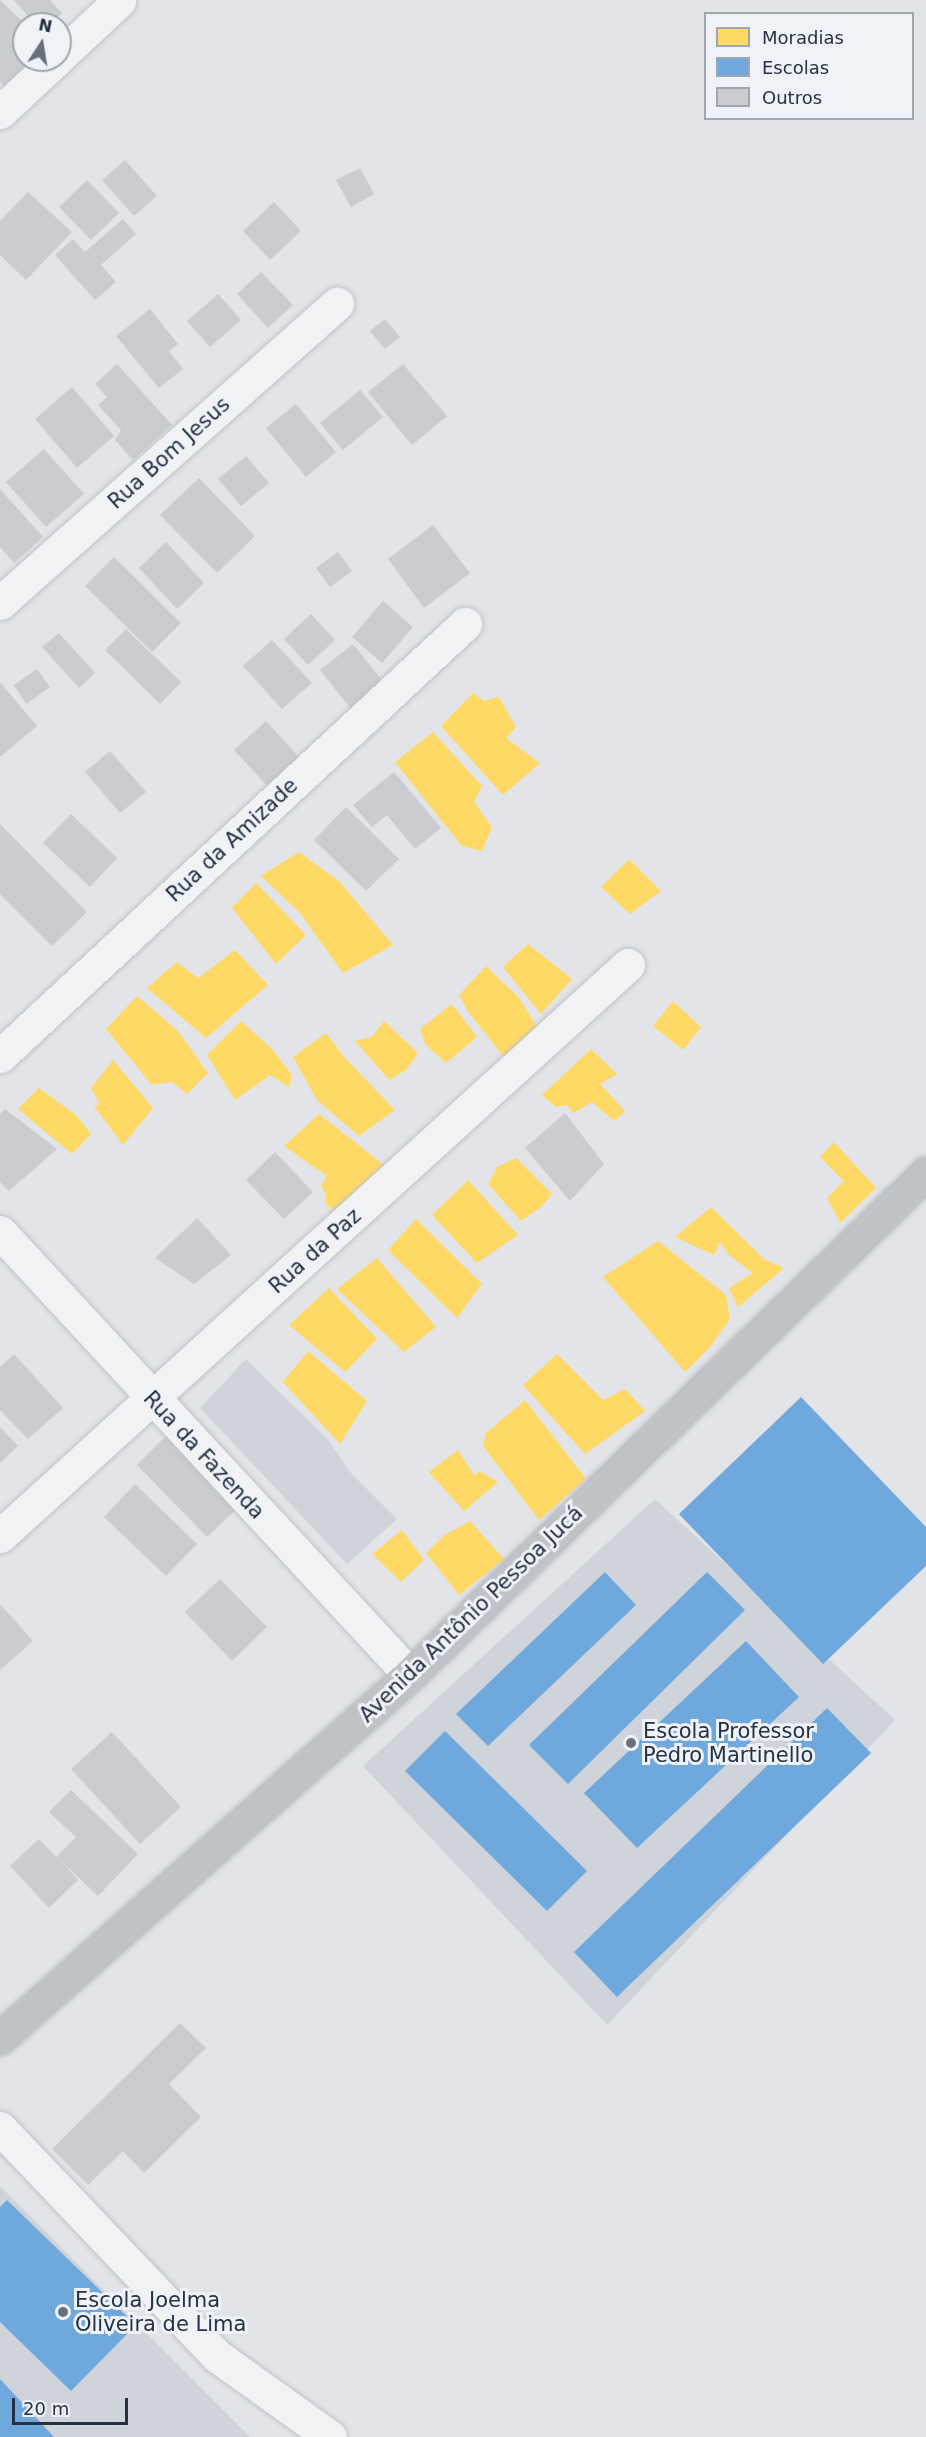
<!DOCTYPE html>
<html>
<head>
<meta charset="utf-8">
<style>
	body { margin:0 }
	#map { position:relative; width:926px; height:2437px; overflow:hidden; background:#e2e4e7; font-family:"DejaVu Sans",sans-serif }
	div>[style] { position:absolute }
	.built>* { inset:0; background:#cfd4db }
	.homes>* { inset:0; background:#ffd966 }
	.schools>* { inset:0; background:#6fa8dc }
	.building>* { inset:0; background:#caccd0 }
	.roads { filter:drop-shadow(0 0 2px #c0c2c5) drop-shadow(0 0 2px #c0c2c5) }
	.street>* { height:33px; margin:-16.5px; padding:0 16.5px; transform-origin:16.5px; border-radius:16.5px; background:#f1f2f4 }
	.secondary>* { height:33px; margin:-16.5px; padding:0 16.5px; transform-origin:16.5px; border-radius:16.5px; background:#bfc2c7 }
	.dots>* { width:16px; height:16px; translate:-50% -50%; box-sizing:border-box; border:3px solid #eff3f7; border-radius:50% }
	span { translate:-50% -50%; white-space:nowrap; text-align:center; line-height:1.15; -webkit-text-stroke:6px #eff3f7; paint-order:stroke }
	.street-label { font-size:21px; color:#263243 }
	.poi-label { font-size:21px; color:#263243 }
	.left { translate:0 -50%; text-align:left }
	.legend { position:absolute; left:704px; top:12px; width:210px; height:108px; box-sizing:border-box; background:#eff3f7; border:2px solid #9fa6af; margin:0; padding:8px 10px; list-style:none; font-size:18px; color:#263243 }
	.legend li { display:flex; align-items:center; gap:12px; height:30px }
	.legend b { width:30px; border:2px solid #9fa6af }
	.north { position:absolute; left:12px; top:12px; width:60px; height:60px; box-sizing:border-box; background:#eff3f7; border:2px solid #9fa6af; border-radius:50%; rotate:12deg; font-size:16px; font-weight:700; line-height:24px; text-align:center; color:#263243 }
	.north::after { content:''; display:block; margin:auto; width:21px; height:27px; background:#68707c; clip-path:polygon(50% 0,100% 100%,50% 72%,0 100%) }
	.scale { position:absolute; left:12px; top:2398px; width:116px; height:27px; box-sizing:border-box; border:3px solid #263243; border-top:0; padding-left:8px; font-size:18px; line-height:21px; white-space:nowrap; color:#263243; -webkit-text-stroke:4px #eff3f7; paint-order:stroke }
</style>
</head>
<body>
<div id="map">
	<div class="built">
		<div style="clip-path:polygon(246px 1359px,328px 1440px,350px 1472px,397px 1519px,347px 1564px,200px 1408px)"></div>
		<div style="clip-path:polygon(655px 1499px,895px 1720px,607px 2025px,363px 1766px)"></div>
		<div style="clip-path:polygon(0 2186px,250px 2437px,0 2437px)"></div>
	</div>
	<div class="homes">
		<div style="clip-path:polygon(473px 693px,484px 701px,499px 697px,516px 727px,506px 738px,540px 763px,503px 795px,441px 726px)"></div>
		<div style="clip-path:polygon(433px 732px,482px 786px,474px 802px,492px 827px,482px 851px,462px 846px,395px 762px)"></div>
		<div style="clip-path:polygon(299px 852px,339px 881px,393px 945px,343px 973px,300px 913px,261px 876px)"></div>
		<div style="clip-path:polygon(629px 859px,661px 891px,630px 914px,601px 887px)"></div>
		<div style="clip-path:polygon(256px 883px,306px 935px,276px 964px,232px 908px)"></div>
		<div style="clip-path:polygon(528px 944px,572px 979px,541px 1014px,503px 967px)"></div>
		<div style="clip-path:polygon(235px 950px,268px 985px,206px 1038px,147px 988px,177px 962px,198px 978px)"></div>
		<div style="clip-path:polygon(486px 966px,519px 998px,539px 1030px,507px 1061px,469px 1013px,459px 995px)"></div>
		<div style="clip-path:polygon(137px 996px,178px 1031px,208px 1073px,187px 1094px,172px 1082px,152px 1085px,106px 1029px)"></div>
		<div style="clip-path:polygon(673px 1001px,701px 1027px,683px 1050px,653px 1026px)"></div>
		<div style="clip-path:polygon(452px 1004px,477px 1037px,446px 1063px,426px 1045px,420px 1029px)"></div>
		<div style="clip-path:polygon(241px 1021px,272px 1049px,292px 1075px,289px 1087px,270px 1075px,235px 1100px,207px 1055px)"></div>
		<div style="clip-path:polygon(384px 1021px,418px 1053px,406px 1070px,389px 1080px,355px 1041px,372px 1037px)"></div>
		<div style="clip-path:polygon(326px 1033px,345px 1058px,395px 1110px,359px 1136px,317px 1100px,293px 1057px)"></div>
		<div style="clip-path:polygon(591px 1049px,617px 1074px,600px 1084px,625px 1111px,614px 1121px,592px 1102px,574px 1113px,566px 1105px,556px 1107px,542px 1095px)"></div>
		<div style="clip-path:polygon(113px 1060px,153px 1108px,123px 1145px,94px 1106px,100px 1104px,91px 1088px)"></div>
		<div style="clip-path:polygon(39px 1088px,76px 1115px,91px 1134px,72px 1154px,18px 1109px)"></div>
		<div style="clip-path:polygon(319px 1114px,384px 1165px,335px 1210px,325px 1204px,326px 1195px,321px 1186px,327px 1176px,284px 1146px)"></div>
		<div style="clip-path:polygon(834px 1142px,876px 1188px,840px 1223px,827px 1198px,844px 1181px,820px 1157px)"></div>
		<div style="clip-path:polygon(516px 1158px,552px 1194px,540px 1208px,521px 1221px,488px 1184px,497px 1167px)"></div>
		<div style="clip-path:polygon(468px 1180px,518px 1235px,477px 1263px,432px 1215px)"></div>
		<div style="clip-path:polygon(711px 1207px,764px 1259px,784px 1268px,738px 1307px,729px 1288px,753px 1273px,729px 1255px,720px 1242px,714px 1255px,675px 1237px)"></div>
		<div style="clip-path:polygon(416px 1219px,482px 1284px,457px 1318px,388px 1250px)"></div>
		<div style="clip-path:polygon(658px 1241px,726px 1295px,730px 1319px,710px 1347px,685px 1372px,603px 1277px)"></div>
		<div style="clip-path:polygon(377px 1258px,436px 1327px,404px 1352px,337px 1289px)"></div>
		<div style="clip-path:polygon(329px 1288px,377px 1339px,345px 1372px,289px 1325px)"></div>
		<div style="clip-path:polygon(308px 1351px,367px 1401px,340px 1444px,283px 1382px)"></div>
		<div style="clip-path:polygon(557px 1354px,603px 1400px,625px 1389px,645px 1411px,585px 1454px,523px 1385px)"></div>
		<div style="clip-path:polygon(525px 1400px,586px 1479px,539px 1520px,483px 1446px,486px 1433px)"></div>
		<div style="clip-path:polygon(458px 1450px,474px 1475px,480px 1471px,498px 1482px,464px 1511px,429px 1472px)"></div>
		<div style="clip-path:polygon(470px 1521px,504px 1559px,459px 1595px,426px 1553px,445px 1535px)"></div>
		<div style="clip-path:polygon(402px 1530px,424px 1560px,401px 1582px,372px 1554px)"></div>
	</div>
	<div class="schools">
		<div style="clip-path:polygon(801px 1397px,926px 1527px,926px 1566px,823px 1664px,679px 1514px)"></div>
		<div style="clip-path:polygon(605px 1572px,636px 1605px,488px 1746px,456px 1714px)"></div>
		<div style="clip-path:polygon(707px 1572px,745px 1610px,568px 1784px,529px 1745px)"></div>
		<div style="clip-path:polygon(746px 1641px,799px 1697px,637px 1848px,584px 1793px)"></div>
		<div style="clip-path:polygon(827px 1708px,871px 1753px,617px 1997px,574px 1952px)"></div>
		<div style="clip-path:polygon(445px 1731px,587px 1871px,547px 1911px,405px 1771px)"></div>
		<div style="clip-path:polygon(7px 2200px,136px 2325px,71px 2391px,0 2322px,0 2207px)"></div>
		<div style="clip-path:polygon(0 2379px,54px 2437px,0 2437px)"></div>
	</div>
	<div class="building">
		<div style="clip-path:polygon(0 0,24px 23px,24px 60px,36px 60px,6px 88px,0 82px)"></div>
		<div style="clip-path:polygon(14px 0,50px 0,62px 13px,49px 24px,35px 24px)"></div>
		<div style="clip-path:polygon(125px 160px,157px 196px,134px 216px,102px 180px)"></div>
		<div style="clip-path:polygon(360px 168px,374px 194px,351px 207px,336px 180px)"></div>
		<div style="clip-path:polygon(87px 180px,119px 213px,91px 240px,59px 207px)"></div>
		<div style="clip-path:polygon(28px 192px,72px 232px,26px 280px,0 255px,0 221px)"></div>
		<div style="clip-path:polygon(274px 202px,301px 231px,270px 260px,243px 231px)"></div>
		<div style="clip-path:polygon(123px 219px,136px 234px,101px 265px,116px 282px,95px 300px,55px 255px,73px 239px,85px 252px)"></div>
		<div style="clip-path:polygon(261px 272px,293px 305px,268px 328px,237px 294px)"></div>
		<div style="clip-path:polygon(218px 294px,241px 320px,210px 347px,187px 321px)"></div>
		<div style="clip-path:polygon(150px 309px,178px 344px,169px 351px,183px 369px,159px 388px,116px 336px)"></div>
		<div style="clip-path:polygon(385px 319px,400px 337px,385px 349px,370px 331px)"></div>
		<div style="clip-path:polygon(117px 364px,172px 425px,133px 460px,115px 440px,121px 430px,98px 405px,107px 397px,95px 384px)"></div>
		<div style="clip-path:polygon(403px 364px,447px 416px,412px 445px,368px 392px)"></div>
		<div style="clip-path:polygon(72px 387px,114px 436px,77px 468px,35px 419px)"></div>
		<div style="clip-path:polygon(360px 390px,383px 417px,343px 450px,320px 423px)"></div>
		<div style="clip-path:polygon(296px 404px,336px 452px,306px 477px,266px 428px)"></div>
		<div style="clip-path:polygon(44px 449px,84px 494px,46px 527px,6px 482px)"></div>
		<div style="clip-path:polygon(246px 456px,269px 483px,241px 506px,218px 479px)"></div>
		<div style="clip-path:polygon(199px 478px,255px 536px,217px 573px,160px 515px)"></div>
		<div style="clip-path:polygon(0 489px,43px 537px,14px 563px,0 547px)"></div>
		<div style="clip-path:polygon(433px 525px,470px 573px,424px 608px,388px 559px)"></div>
		<div style="clip-path:polygon(166px 542px,204px 583px,177px 609px,139px 568px)"></div>
		<div style="clip-path:polygon(338px 552px,352px 571px,330px 587px,316px 568px)"></div>
		<div style="clip-path:polygon(114px 557px,181px 623px,152px 652px,85px 586px)"></div>
		<div style="clip-path:polygon(383px 601px,413px 627px,382px 663px,352px 637px)"></div>
		<div style="clip-path:polygon(311px 614px,335px 640px,308px 665px,284px 639px)"></div>
		<div style="clip-path:polygon(126px 629px,181px 682px,160px 704px,105px 650px)"></div>
		<div style="clip-path:polygon(59px 633px,95px 673px,79px 688px,42px 647px)"></div>
		<div style="clip-path:polygon(272px 640px,312px 683px,282px 709px,243px 666px)"></div>
		<div style="clip-path:polygon(353px 644px,385px 684px,352px 710px,320px 670px)"></div>
		<div style="clip-path:polygon(37px 669px,50px 687px,26px 704px,14px 685px)"></div>
		<div style="clip-path:polygon(0 682px,37px 726px,0 757px)"></div>
		<div style="clip-path:polygon(266px 721px,305px 764px,273px 792px,234px 750px)"></div>
		<div style="clip-path:polygon(110px 751px,146px 792px,120px 813px,85px 772px)"></div>
		<div style="clip-path:polygon(394px 772px,441px 828px,415px 849px,387px 815px,372px 827px,353px 805px)"></div>
		<div style="clip-path:polygon(346px 807px,399px 859px,366px 891px,314px 840px)"></div>
		<div style="clip-path:polygon(71px 814px,117px 858px,90px 887px,43px 843px)"></div>
		<div style="clip-path:polygon(0 824px,87px 912px,52px 946px,0 894px)"></div>
		<div style="clip-path:polygon(5px 1109px,57px 1149px,9px 1191px,0 1182px,0 1114px)"></div>
		<div style="clip-path:polygon(565px 1113px,604px 1164px,570px 1201px,525px 1148px)"></div>
		<div style="clip-path:polygon(275px 1152px,313px 1192px,284px 1219px,246px 1180px)"></div>
		<div style="clip-path:polygon(197px 1218px,231px 1255px,194px 1284px,155px 1258px)"></div>
		<div style="clip-path:polygon(14px 1354px,63px 1408px,28px 1439px,0 1410px,0 1367px)"></div>
		<div style="clip-path:polygon(0 1427px,18px 1446px,0 1463px)"></div>
		<div style="clip-path:polygon(169px 1433px,239px 1507px,207px 1537px,137px 1465px)"></div>
		<div style="clip-path:polygon(135px 1484px,197px 1544px,166px 1576px,104px 1517px)"></div>
		<div style="clip-path:polygon(220px 1579px,267px 1627px,232px 1661px,185px 1612px)"></div>
		<div style="clip-path:polygon(0 1604px,33px 1641px,0 1670px)"></div>
		<div style="clip-path:polygon(112px 1732px,181px 1807px,140px 1844px,71px 1769px)"></div>
		<div style="clip-path:polygon(71px 1790px,138px 1854px,98px 1896px,60px 1860px,78px 1880px,49px 1908px,10px 1866px,39px 1839px,56px 1857px,76px 1837px,49px 1812px)"></div>
		<div style="clip-path:polygon(180px 2023px,206px 2048px,169px 2084px,201px 2117px,144px 2173px,123px 2151px,88px 2185px,52px 2149px)"></div>
	</div>
	<div class="roads">
		<div class="street">
			<div style="left:60px;top:56px;width:81px;rotate:-43deg"></div>
			<div style="left:0;top:112px;width:76px;rotate:-42.9deg"></div>
			<div style="left:0;top:603px;width:451px;rotate:-41.6deg"></div>
			<div style="left:0;top:1056px;width:635px;rotate:-42.89deg"></div>
			<div style="left:0;top:1232px;width:604px;rotate:47.22deg"></div>
			<div style="left:0;top:1536px;width:849px;rotate:-42.28deg"></div>
			<div style="left:0;top:2128px;width:315px;rotate:46.4deg"></div>
			<div style="left:217px;top:2356px;width:139px;rotate:35.6deg"></div>
		</div>
		<div class="secondary">
			<div style="left:0;top:2038px;width:548px;rotate:-41.52deg"></div>
			<div style="left:410px;top:1675px;width:720px;rotate:-44.21deg"></div>
		</div>
	</div>
	<div class="dots">
		<div style="left:631px;top:1743px;background:#68707c"></div>
		<div style="left:63px;top:2312px;background:#68707c"></div>
	</div>
	<div class="street-label">
		<span style="left:169px;top:453px;rotate:-42deg">Rua Bom Jesus</span>
		<span style="left:232px;top:840px;rotate:-43deg">Rua da Amizade</span>
		<span style="left:315px;top:1251px;rotate:-42deg">Rua da Paz</span>
		<span style="left:204px;top:1455px;rotate:47deg">Rua da Fazenda</span>
		<span style="left:471px;top:1614px;rotate:-44deg">Avenida Antônio Pessoa Jucá</span>
	</div>
	<div class="poi-label">
		<span class="left" style="left:643px;top:1743px">Escola Professor<br>Pedro Martinello</span>
		<span class="left" style="left:75px;top:2312px">Escola Joelma<br>Oliveira de Lima</span>
	</div>
	<ul class="legend">
	<li><b style="height:16px;background:#ffd966"></b>Moradias</li>
	<li><b style="height:16px;background:#6fa8dc"></b>Escolas</li>
	<li><b style="height:16px;background:#caccd0"></b>Outros</li>
	</ul>
	<div class="north">N</div>
	<div class="scale">20 m</div>
</div>
</body>
</html>
